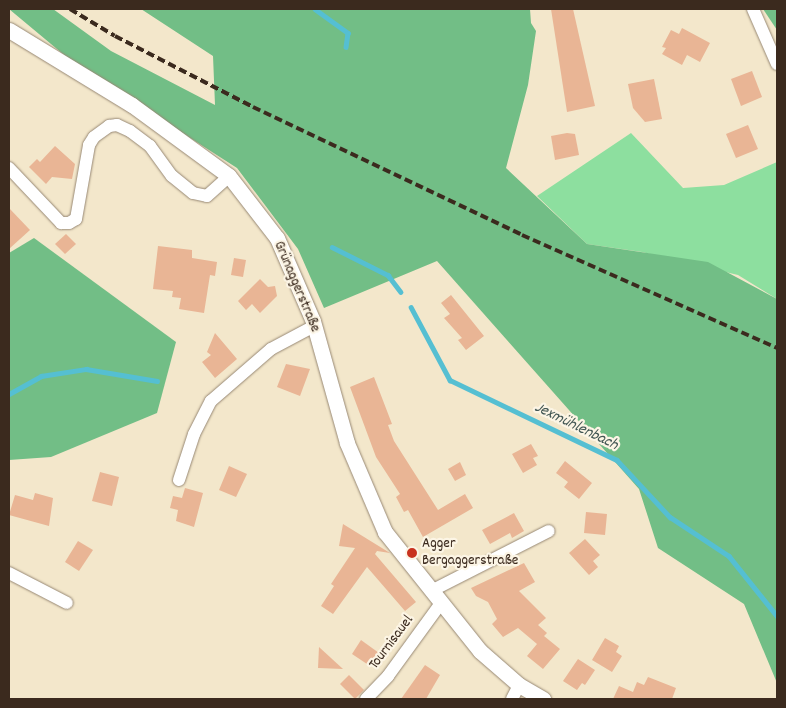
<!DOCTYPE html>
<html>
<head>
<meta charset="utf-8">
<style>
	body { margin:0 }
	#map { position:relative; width:786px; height:708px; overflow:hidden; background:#f3e7cb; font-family:Dekko,sans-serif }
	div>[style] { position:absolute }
	.green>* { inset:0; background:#8ddf9f }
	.forest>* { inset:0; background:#72be86 }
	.stream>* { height:4.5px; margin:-2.25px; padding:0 2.25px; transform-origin:2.25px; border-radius:2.25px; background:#55bfd2 }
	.building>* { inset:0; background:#e9b595 }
	.roads { filter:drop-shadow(0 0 1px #978874) drop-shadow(0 0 1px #978874) }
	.minor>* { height:12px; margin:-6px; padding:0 6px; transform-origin:6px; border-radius:6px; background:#fff }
	.tertiary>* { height:15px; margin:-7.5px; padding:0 7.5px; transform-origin:7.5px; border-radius:7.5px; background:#fff }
	.rail>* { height:4px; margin-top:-2px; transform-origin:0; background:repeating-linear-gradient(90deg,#3b2a1e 0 8px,transparent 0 12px) }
	.dots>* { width:14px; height:14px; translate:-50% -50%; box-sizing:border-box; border:2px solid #fcf5e5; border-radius:50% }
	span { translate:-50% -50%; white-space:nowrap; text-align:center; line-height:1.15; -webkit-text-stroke:4.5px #fcf5e5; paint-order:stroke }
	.street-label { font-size:15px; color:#3b2a1e }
	.poi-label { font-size:15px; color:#3b2a1e }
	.left { translate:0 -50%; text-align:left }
	.water-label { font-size:16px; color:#435754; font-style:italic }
	.frame { position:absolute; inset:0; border:10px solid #3b2a1e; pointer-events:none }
</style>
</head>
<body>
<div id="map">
	<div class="green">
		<div style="clip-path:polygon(631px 133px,683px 188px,724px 185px,777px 162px,777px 299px,738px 275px,642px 252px,587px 244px,537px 196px)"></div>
	</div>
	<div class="forest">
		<div style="clip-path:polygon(9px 9px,53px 9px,111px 51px,215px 105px,213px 56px,141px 9px,530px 9px,531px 23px,536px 31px,528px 85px,506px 168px,587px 244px,708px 262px,777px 299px,777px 683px,744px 604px,658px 548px,639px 489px,437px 261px,324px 308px,298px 249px,237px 168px,75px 64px)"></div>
		<div style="clip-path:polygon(763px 9px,777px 9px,777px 30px)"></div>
		<div style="clip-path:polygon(34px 238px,176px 342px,157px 413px,51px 457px,9px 460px,9px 253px)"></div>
	</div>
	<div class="stream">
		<div style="left:315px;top:9px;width:41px;rotate:36deg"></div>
		<div style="left:348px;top:33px;width:14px;rotate:98deg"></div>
		<div style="left:332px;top:247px;width:63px;rotate:26.6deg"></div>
		<div style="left:388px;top:275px;width:21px;rotate:53deg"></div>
		<div style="left:411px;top:307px;width:83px;rotate:61.9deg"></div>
		<div style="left:450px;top:380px;width:185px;rotate:25.6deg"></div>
		<div style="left:617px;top:460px;width:78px;rotate:47.1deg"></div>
		<div style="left:670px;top:517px;width:71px;rotate:33.5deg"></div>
		<div style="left:729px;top:556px;width:77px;rotate:51.3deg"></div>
		<div style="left:9px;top:394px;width:37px;rotate:-29deg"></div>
		<div style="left:41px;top:376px;width:46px;rotate:-8.8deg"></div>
		<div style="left:86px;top:369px;width:72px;rotate:9.6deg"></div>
	</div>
	<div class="building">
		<div style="clip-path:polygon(551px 9px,573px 9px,595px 106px,567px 112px)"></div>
		<div style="clip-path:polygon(682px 28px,710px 43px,700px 62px,687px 55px,682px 65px,662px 54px,666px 48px,662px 47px,671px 30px,679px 34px)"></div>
		<div style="clip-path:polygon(752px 71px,762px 97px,741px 106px,731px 79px)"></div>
		<div style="clip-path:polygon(654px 79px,662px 119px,645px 122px,633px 108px,628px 84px)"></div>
		<div style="clip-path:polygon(748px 125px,758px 149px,736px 158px,726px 134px)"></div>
		<div style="clip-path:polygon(567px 133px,575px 134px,579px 155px,555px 160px,551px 136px)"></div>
		<div style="clip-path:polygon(55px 146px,75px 164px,72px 179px,52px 177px,46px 184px,29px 167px,37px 159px,40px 162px)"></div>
		<div style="clip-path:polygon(9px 208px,30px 230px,9px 249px)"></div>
		<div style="clip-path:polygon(66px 234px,76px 244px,65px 254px,55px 244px)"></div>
		<div style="clip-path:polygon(158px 246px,192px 250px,192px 258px,217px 262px,215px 276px,210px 275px,204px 313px,179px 309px,181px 298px,172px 297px,173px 291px,153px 289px)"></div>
		<div style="clip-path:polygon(234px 258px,246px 260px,243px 277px,231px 275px)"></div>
		<div style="clip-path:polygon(260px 279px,268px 287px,275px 286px,277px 296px,260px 313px,252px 304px,246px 310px,238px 301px)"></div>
		<div style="clip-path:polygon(451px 295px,484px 336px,466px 350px,458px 340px,462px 338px,444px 318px,450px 314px,441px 303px)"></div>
		<div style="clip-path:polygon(215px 333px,237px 359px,215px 378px,202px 362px,211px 355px,207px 352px)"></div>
		<div style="clip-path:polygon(286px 364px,310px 369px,300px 396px,277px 387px)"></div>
		<div style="clip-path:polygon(374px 377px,392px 424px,388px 425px,394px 441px,438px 510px,465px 494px,473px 508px,423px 537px,408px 510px,404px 512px,396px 497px,400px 494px,376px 457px,350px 387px)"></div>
		<div style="clip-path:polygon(531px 444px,538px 456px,533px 458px,537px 465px,523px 473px,512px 454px)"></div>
		<div style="clip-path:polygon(565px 461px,592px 483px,579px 499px,564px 487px,568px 482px,556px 473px)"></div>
		<div style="clip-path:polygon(460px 462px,466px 475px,455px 481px,448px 469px)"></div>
		<div style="clip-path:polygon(229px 466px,247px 474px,236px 497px,219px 490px)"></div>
		<div style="clip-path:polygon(100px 472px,119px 477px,112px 506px,92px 501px)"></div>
		<div style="clip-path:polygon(185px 488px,203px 493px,194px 527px,176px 521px,178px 510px,170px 508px,173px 496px,182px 498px)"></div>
		<div style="clip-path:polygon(35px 493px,53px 498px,49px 526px,9px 515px,15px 495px,33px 500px)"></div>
		<div style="clip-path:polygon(586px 512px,607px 514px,605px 535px,584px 533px)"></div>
		<div style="clip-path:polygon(514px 513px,524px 531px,512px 538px,510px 533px,490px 544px,482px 530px)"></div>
		<div style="clip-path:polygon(343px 524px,390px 553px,377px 551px,375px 554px,416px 602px,405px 611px,367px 567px,333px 614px,321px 606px,334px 586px,331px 584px,355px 548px,339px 546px)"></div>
		<div style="clip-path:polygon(585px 539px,600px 555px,593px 561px,598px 567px,589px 575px,569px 553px)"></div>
		<div style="clip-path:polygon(78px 541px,93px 550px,79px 571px,65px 562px)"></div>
		<div style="clip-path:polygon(524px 563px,535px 582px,519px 591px,546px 618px,538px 625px,547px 633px,544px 636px,560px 649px,543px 669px,527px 656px,537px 644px,518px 628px,503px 637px,492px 624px,497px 619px,488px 602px,476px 596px,471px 588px)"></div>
		<div style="clip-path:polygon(605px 638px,619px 646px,616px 652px,622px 656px,612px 672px,592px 660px)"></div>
		<div style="clip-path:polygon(361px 640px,379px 653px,370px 666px,352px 654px)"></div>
		<div style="clip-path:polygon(319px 647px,343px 669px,318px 668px)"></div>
		<div style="clip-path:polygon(578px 659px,595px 670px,585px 685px,582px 683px,577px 690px,563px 681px)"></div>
		<div style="clip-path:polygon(425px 665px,440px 675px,426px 699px,401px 699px)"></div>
		<div style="clip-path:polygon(349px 675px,364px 690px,355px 699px,340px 684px)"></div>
		<div style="clip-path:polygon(648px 677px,676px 688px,672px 699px,613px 699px,619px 686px,633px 692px,637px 682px,644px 685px)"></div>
	</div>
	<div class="roads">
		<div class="minor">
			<div style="left:753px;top:9px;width:60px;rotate:66.4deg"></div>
			<div style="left:9px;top:168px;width:76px;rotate:46.6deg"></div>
			<div style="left:61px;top:223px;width:8px"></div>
			<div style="left:69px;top:223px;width:8px;rotate:-30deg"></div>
			<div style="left:76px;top:219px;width:75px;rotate:-80deg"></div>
			<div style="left:89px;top:145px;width:9px;rotate:-58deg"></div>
			<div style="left:94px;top:137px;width:19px;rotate:-36deg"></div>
			<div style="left:109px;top:126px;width:8px;rotate:-7deg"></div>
			<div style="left:117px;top:125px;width:14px;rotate:25deg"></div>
			<div style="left:130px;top:131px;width:25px;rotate:37deg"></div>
			<div style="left:150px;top:146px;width:37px;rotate:54deg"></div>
			<div style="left:172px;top:176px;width:27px;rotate:39deg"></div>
			<div style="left:193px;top:193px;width:14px;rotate:12deg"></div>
			<div style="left:207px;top:196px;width:30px;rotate:-42deg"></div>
			<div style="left:179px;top:480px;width:48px;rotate:-71.9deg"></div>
			<div style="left:194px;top:434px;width:37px;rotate:-63deg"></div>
			<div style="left:211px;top:401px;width:79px;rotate:-40.9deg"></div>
			<div style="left:271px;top:349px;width:49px;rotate:-28.1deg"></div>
			<div style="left:9px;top:573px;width:65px;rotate:27.3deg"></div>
			<div style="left:431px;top:591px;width:132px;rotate:-27deg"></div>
			<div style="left:366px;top:699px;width:32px;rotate:-46deg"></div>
			<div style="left:388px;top:676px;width:90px;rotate:-54deg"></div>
			<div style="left:512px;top:699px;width:16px;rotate:-63deg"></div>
		</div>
		<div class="tertiary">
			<div style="left:9px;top:30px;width:144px;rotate:31.4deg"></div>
			<div style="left:132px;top:105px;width:120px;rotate:36.2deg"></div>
			<div style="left:229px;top:176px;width:78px;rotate:52.3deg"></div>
			<div style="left:277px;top:238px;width:90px;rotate:66.6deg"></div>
			<div style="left:313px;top:321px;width:127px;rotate:74.4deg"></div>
			<div style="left:347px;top:443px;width:97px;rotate:66.9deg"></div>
			<div style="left:385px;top:532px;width:152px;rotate:51.4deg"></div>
			<div style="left:480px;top:651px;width:52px;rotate:41.1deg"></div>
			<div style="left:519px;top:685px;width:28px;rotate:30deg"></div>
		</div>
	</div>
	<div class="rail">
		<div style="left:70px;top:9px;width:52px;rotate:31deg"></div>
		<div style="left:115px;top:36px;width:155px;rotate:27.2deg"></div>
		<div style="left:253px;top:107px;width:298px;rotate:25.4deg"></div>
		<div style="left:522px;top:235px;width:279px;rotate:23.9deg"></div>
	</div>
	<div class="dots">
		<div style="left:412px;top:553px;background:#c8321e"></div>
	</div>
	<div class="street-label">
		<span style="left:296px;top:287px;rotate:67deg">Grünaggerstraße</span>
		<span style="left:392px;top:643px;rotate:-53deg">Tournisauel</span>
	</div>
	<div class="poi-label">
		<span class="left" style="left:422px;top:553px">Agger<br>Bergaggerstraße</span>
	</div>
	<div class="water-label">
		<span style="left:576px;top:427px;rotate:26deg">Jexmühlenbach</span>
	</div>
	<div class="frame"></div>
</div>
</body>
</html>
